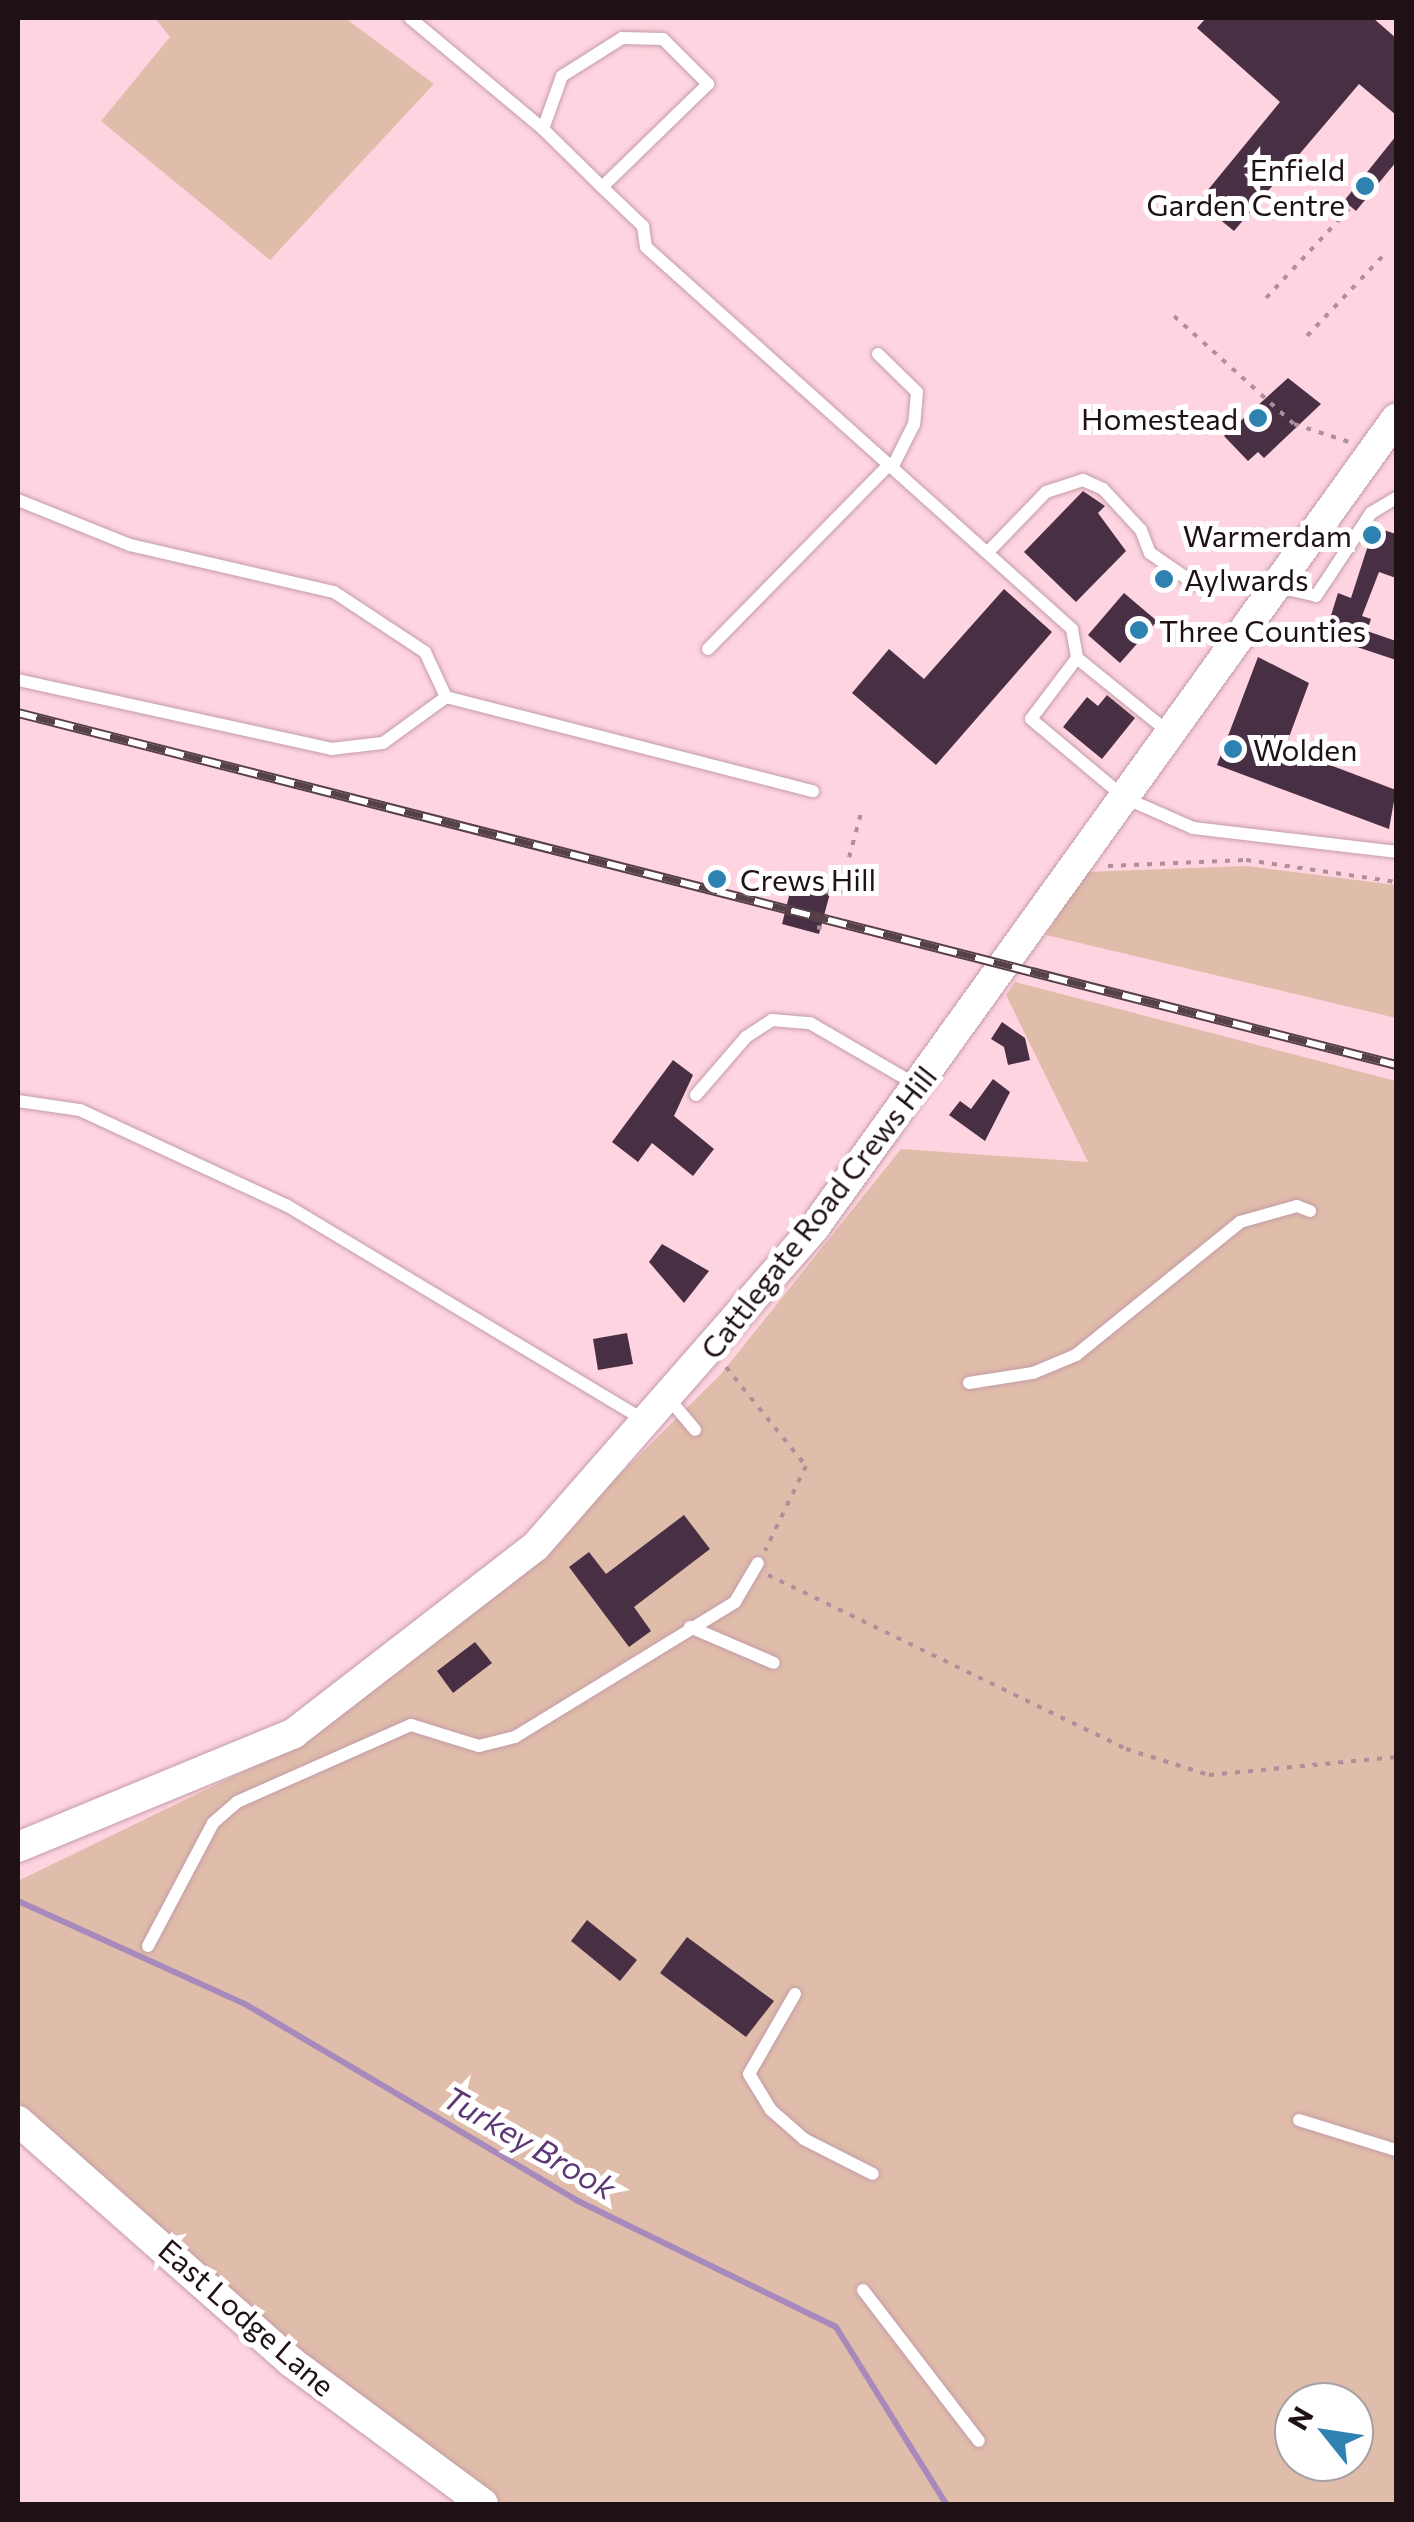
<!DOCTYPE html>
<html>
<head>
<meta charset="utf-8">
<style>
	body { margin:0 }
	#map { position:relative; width:1414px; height:2522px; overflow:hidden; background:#fed4e0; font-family:Commissioner,sans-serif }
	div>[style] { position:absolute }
	.green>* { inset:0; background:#e0bcaa }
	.stream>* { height:6px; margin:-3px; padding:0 3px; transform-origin:3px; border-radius:3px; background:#a78abb }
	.building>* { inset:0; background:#492f43 }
	.path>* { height:4px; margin-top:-2px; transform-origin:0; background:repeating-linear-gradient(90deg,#af8f99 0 5px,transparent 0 13px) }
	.roads { filter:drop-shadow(0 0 2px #c39ca7) drop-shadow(0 0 2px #c39ca7) }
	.service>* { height:12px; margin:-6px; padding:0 6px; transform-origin:6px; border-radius:6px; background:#fff }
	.tertiary>* { height:30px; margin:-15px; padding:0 15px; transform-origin:15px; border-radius:15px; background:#fff }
	.rail>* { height:10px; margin-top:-5px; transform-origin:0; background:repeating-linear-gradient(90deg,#fff 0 19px,#564148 0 38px); box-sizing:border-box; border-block:2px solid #564148 }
	.dots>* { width:28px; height:28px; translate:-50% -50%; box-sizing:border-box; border:5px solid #fff; border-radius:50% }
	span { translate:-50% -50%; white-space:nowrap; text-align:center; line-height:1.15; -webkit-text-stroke:10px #fff; paint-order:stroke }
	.poi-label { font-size:30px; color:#1f1116 }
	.right { translate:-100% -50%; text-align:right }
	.left { translate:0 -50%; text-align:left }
	.street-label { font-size:30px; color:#1f1116 }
	.water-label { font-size:32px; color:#5e3875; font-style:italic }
	.frame { position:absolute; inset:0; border:20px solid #1f1116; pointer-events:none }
	.north { position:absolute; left:1274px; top:2382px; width:100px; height:100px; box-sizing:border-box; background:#fff; border:2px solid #a5a0a2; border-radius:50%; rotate:300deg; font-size:28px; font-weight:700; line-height:40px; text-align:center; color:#1f1116 }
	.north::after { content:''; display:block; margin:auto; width:35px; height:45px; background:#2e82b2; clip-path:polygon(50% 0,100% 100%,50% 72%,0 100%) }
</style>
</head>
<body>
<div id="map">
	<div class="green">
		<div style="clip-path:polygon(155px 18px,345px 18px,434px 84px,270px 260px,101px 121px,170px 37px)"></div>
		<div style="clip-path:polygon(1247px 866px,1396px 885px,1396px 1018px,1046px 935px,1086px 872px)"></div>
		<div style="clip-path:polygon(evenodd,1015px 982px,1396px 1081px,1396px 2504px,490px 2504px,18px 2125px,18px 1881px,304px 1742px,541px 1553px,721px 1374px,901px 1149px,1088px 1162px,1006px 995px,1015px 982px,1294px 2402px,1354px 2402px,1354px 2462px,1294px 2462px,1294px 2402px)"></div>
	</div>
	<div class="stream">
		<div style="left:18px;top:1901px;width:249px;rotate:24.4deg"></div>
		<div style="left:245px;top:2004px;width:385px;rotate:30.6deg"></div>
		<div style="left:576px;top:2200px;width:289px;rotate:26deg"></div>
		<div style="left:836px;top:2327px;width:208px;rotate:58.1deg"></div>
	</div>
	<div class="building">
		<div style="clip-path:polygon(1206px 18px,1373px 18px,1396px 38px,1396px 115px,1359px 84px,1234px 231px,1198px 202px,1280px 102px,1197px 28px)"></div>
		<div style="clip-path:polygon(1396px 136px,1396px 162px,1356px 211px,1344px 201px)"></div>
		<div style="clip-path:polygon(1288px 378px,1321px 404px,1264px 458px,1258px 452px,1248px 461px,1224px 436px)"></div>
		<div style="clip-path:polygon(1083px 491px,1105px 506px,1098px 513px,1126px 551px,1076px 602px,1024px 552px)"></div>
		<div style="clip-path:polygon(1374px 527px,1396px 534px,1396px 578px,1379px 572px,1362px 616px,1371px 619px,1367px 631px,1396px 641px,1396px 660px,1345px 643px,1348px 632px,1328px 625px,1338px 593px,1351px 598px)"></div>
		<div style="clip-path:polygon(1004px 589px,1052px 632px,936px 765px,852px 693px,889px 649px,924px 679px)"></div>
		<div style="clip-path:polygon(1124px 593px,1157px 621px,1120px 663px,1088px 635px)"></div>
		<div style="clip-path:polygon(1258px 657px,1309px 683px,1285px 748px,1396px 790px,1389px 829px,1217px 765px)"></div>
		<div style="clip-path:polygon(1107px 695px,1135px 718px,1102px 759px,1063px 727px,1087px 697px,1098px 706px)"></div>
		<div style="clip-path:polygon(794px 876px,832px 886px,819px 934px,782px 924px)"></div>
		<div style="clip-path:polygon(1002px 1022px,1025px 1038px,1030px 1060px,1008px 1065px,1004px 1047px,991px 1039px)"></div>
		<div style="clip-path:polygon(673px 1060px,693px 1075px,674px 1116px,714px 1149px,693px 1176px,652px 1143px,638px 1162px,612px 1142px)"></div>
		<div style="clip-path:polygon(993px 1079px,1010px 1092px,985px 1141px,949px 1115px,960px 1101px,971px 1109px)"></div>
		<div style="clip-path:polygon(662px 1244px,709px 1271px,684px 1303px,649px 1262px)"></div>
		<div style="clip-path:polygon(627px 1333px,633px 1364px,598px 1370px,593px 1339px)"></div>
		<div style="clip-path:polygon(684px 1515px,710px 1549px,634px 1607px,651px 1631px,629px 1647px,569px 1567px,589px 1552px,606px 1574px)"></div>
		<div style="clip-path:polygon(475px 1642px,492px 1663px,453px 1693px,437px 1671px)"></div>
		<div style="clip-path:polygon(587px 1920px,637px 1960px,620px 1981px,571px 1941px)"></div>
		<div style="clip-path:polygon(687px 1937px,774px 2001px,746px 2037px,660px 1973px)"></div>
	</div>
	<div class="path">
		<div style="left:1266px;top:298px;width:125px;rotate:-47deg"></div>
		<div style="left:1174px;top:316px;width:161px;rotate:42deg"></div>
		<div style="left:1294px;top:424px;width:58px;rotate:18.1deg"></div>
		<div style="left:1307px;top:336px;width:109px;rotate:-46.5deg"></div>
		<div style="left:1108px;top:866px;width:138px;rotate:-2.5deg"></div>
		<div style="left:1246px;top:860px;width:152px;rotate:8.3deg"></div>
		<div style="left:826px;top:892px;width:13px;rotate:13deg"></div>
		<div style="left:839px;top:895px;width:85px;rotate:-75deg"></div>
		<div style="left:817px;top:927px;width:13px;rotate:18deg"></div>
		<div style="left:726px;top:1367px;width:127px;rotate:51.1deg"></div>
		<div style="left:806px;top:1466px;width:94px;rotate:115.8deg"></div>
		<div style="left:768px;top:1575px;width:398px;rotate:25.9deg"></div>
		<div style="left:1126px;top:1749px;width:87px;rotate:17.4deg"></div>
		<div style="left:1209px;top:1775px;width:188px;rotate:-5.5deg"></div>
	</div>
	<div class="roads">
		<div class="service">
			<div style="left:410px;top:18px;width:173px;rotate:39.8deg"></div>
			<div style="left:602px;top:187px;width:83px;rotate:-135.5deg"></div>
			<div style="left:543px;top:129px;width:56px;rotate:-70.3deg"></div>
			<div style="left:562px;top:76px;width:71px;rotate:-32.3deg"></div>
			<div style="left:622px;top:38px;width:41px;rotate:1.4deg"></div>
			<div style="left:663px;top:39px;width:64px;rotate:45deg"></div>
			<div style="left:708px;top:84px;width:148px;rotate:135.8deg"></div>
			<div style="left:602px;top:187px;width:57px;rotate:43.6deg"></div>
			<div style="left:643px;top:226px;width:21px;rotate:82deg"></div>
			<div style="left:646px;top:247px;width:572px;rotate:41.88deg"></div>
			<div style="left:1072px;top:629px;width:29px;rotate:80deg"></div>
			<div style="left:1077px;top:658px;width:121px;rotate:39deg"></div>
			<div style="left:878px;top:354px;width:54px;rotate:44.3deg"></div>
			<div style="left:917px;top:392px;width:32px;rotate:95deg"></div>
			<div style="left:914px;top:424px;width:45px;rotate:116.6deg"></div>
			<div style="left:18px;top:500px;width:121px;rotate:21.9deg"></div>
			<div style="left:130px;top:545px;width:209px;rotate:13deg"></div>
			<div style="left:334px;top:592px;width:109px;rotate:33.4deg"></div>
			<div style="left:425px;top:652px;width:50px;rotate:65deg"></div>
			<div style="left:446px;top:697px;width:379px;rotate:14.4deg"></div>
			<div style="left:988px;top:552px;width:83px;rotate:-46deg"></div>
			<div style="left:1046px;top:492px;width:39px;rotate:-18deg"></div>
			<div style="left:1083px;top:480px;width:22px;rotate:24deg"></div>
			<div style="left:1103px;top:489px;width:56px;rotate:47.2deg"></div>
			<div style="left:1141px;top:530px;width:25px;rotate:69deg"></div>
			<div style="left:1150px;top:553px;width:55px;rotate:34.6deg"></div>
			<div style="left:1278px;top:587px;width:39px;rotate:13deg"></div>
			<div style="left:1316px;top:596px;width:100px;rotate:-56.5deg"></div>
			<div style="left:1371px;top:513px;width:29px;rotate:-31deg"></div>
			<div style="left:708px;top:649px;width:260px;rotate:-45.5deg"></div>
			<div style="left:1077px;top:658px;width:76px;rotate:127deg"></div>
			<div style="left:1031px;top:719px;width:123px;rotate:40deg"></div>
			<div style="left:1125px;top:798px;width:74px;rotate:23.8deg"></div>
			<div style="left:1193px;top:828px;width:204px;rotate:6.7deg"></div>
			<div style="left:18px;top:680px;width:321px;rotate:12.4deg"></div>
			<div style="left:331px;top:749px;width:52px;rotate:-6.6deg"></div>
			<div style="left:383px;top:743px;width:78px;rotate:-36.1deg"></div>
			<div style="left:696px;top:1095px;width:77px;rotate:-49.2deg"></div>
			<div style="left:746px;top:1037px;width:31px;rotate:-33deg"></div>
			<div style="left:772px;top:1020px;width:38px;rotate:5deg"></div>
			<div style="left:810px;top:1023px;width:121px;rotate:30.2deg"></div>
			<div style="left:18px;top:1101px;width:63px;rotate:8.3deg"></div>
			<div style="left:80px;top:1110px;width:227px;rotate:24.8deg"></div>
			<div style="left:286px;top:1205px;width:420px;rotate:31deg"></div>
			<div style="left:969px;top:1383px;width:65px;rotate:-8.9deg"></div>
			<div style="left:1033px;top:1373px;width:47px;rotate:-22.7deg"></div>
			<div style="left:1076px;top:1355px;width:211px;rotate:-39deg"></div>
			<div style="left:1240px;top:1222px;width:59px;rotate:-15.7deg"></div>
			<div style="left:1297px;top:1206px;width:14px;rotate:21deg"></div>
			<div style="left:670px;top:1400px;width:39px;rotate:50deg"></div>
			<div style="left:690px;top:1627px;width:91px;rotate:23.2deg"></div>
			<div style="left:148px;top:1946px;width:139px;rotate:-62.1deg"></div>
			<div style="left:213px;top:1823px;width:32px;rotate:-41deg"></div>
			<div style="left:237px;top:1802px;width:190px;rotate:-23.9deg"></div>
			<div style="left:411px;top:1725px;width:71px;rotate:17.2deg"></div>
			<div style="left:479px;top:1746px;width:37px;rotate:-14deg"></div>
			<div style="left:515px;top:1737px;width:258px;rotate:-31.5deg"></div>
			<div style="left:735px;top:1602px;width:45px;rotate:-59.5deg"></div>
			<div style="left:795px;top:1994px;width:92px;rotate:119.9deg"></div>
			<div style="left:749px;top:2074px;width:42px;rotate:58.6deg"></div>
			<div style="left:771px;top:2110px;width:44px;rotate:41.3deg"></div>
			<div style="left:804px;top:2139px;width:77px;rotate:26.9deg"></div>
			<div style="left:1299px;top:2120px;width:102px;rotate:17.2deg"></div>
			<div style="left:863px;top:2290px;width:190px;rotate:52.5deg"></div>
		</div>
		<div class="tertiary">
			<div style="left:18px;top:1847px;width:299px;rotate:-22.4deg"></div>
			<div style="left:294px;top:1733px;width:304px;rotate:-37.7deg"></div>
			<div style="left:535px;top:1547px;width:424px;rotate:-48.8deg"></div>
			<div style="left:814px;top:1228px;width:997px;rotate:-54.27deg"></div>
			<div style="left:18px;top:2121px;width:363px;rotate:41.4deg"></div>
			<div style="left:290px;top:2361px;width:240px;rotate:36.5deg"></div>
		</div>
	</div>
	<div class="rail">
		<div style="left:18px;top:713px;width:1422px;rotate:14.33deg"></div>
	</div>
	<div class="dots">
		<div style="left:1365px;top:186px;background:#2e82b2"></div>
		<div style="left:1258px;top:418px;background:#2e82b2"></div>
		<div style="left:1372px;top:535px;background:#2e82b2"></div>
		<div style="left:1164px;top:579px;background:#2e82b2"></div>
		<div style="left:1139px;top:630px;background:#2e82b2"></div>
		<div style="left:1233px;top:749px;background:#2e82b2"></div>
		<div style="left:717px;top:879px;background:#2e82b2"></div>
	</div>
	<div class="poi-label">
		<span class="right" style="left:1345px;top:186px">Enfield<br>Garden Centre</span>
		<span class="right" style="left:1238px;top:418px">Homestead</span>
		<span class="right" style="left:1352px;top:535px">Warmerdam</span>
		<span class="left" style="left:1184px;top:579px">Aylwards</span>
		<span class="left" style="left:1159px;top:630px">Three Counties</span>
		<span class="left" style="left:1253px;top:749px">Wolden</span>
		<span class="left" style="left:740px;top:879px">Crews Hill</span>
	</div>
	<div class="street-label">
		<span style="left:818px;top:1212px;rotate:-52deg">Cattlegate Road Crews Hill</span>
		<span style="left:247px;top:2317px;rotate:41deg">East Lodge Lane</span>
	</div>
	<div class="water-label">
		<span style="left:530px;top:2142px;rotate:30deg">Turkey Brook</span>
	</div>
	<div class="frame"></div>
	<div class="north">N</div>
</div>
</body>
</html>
